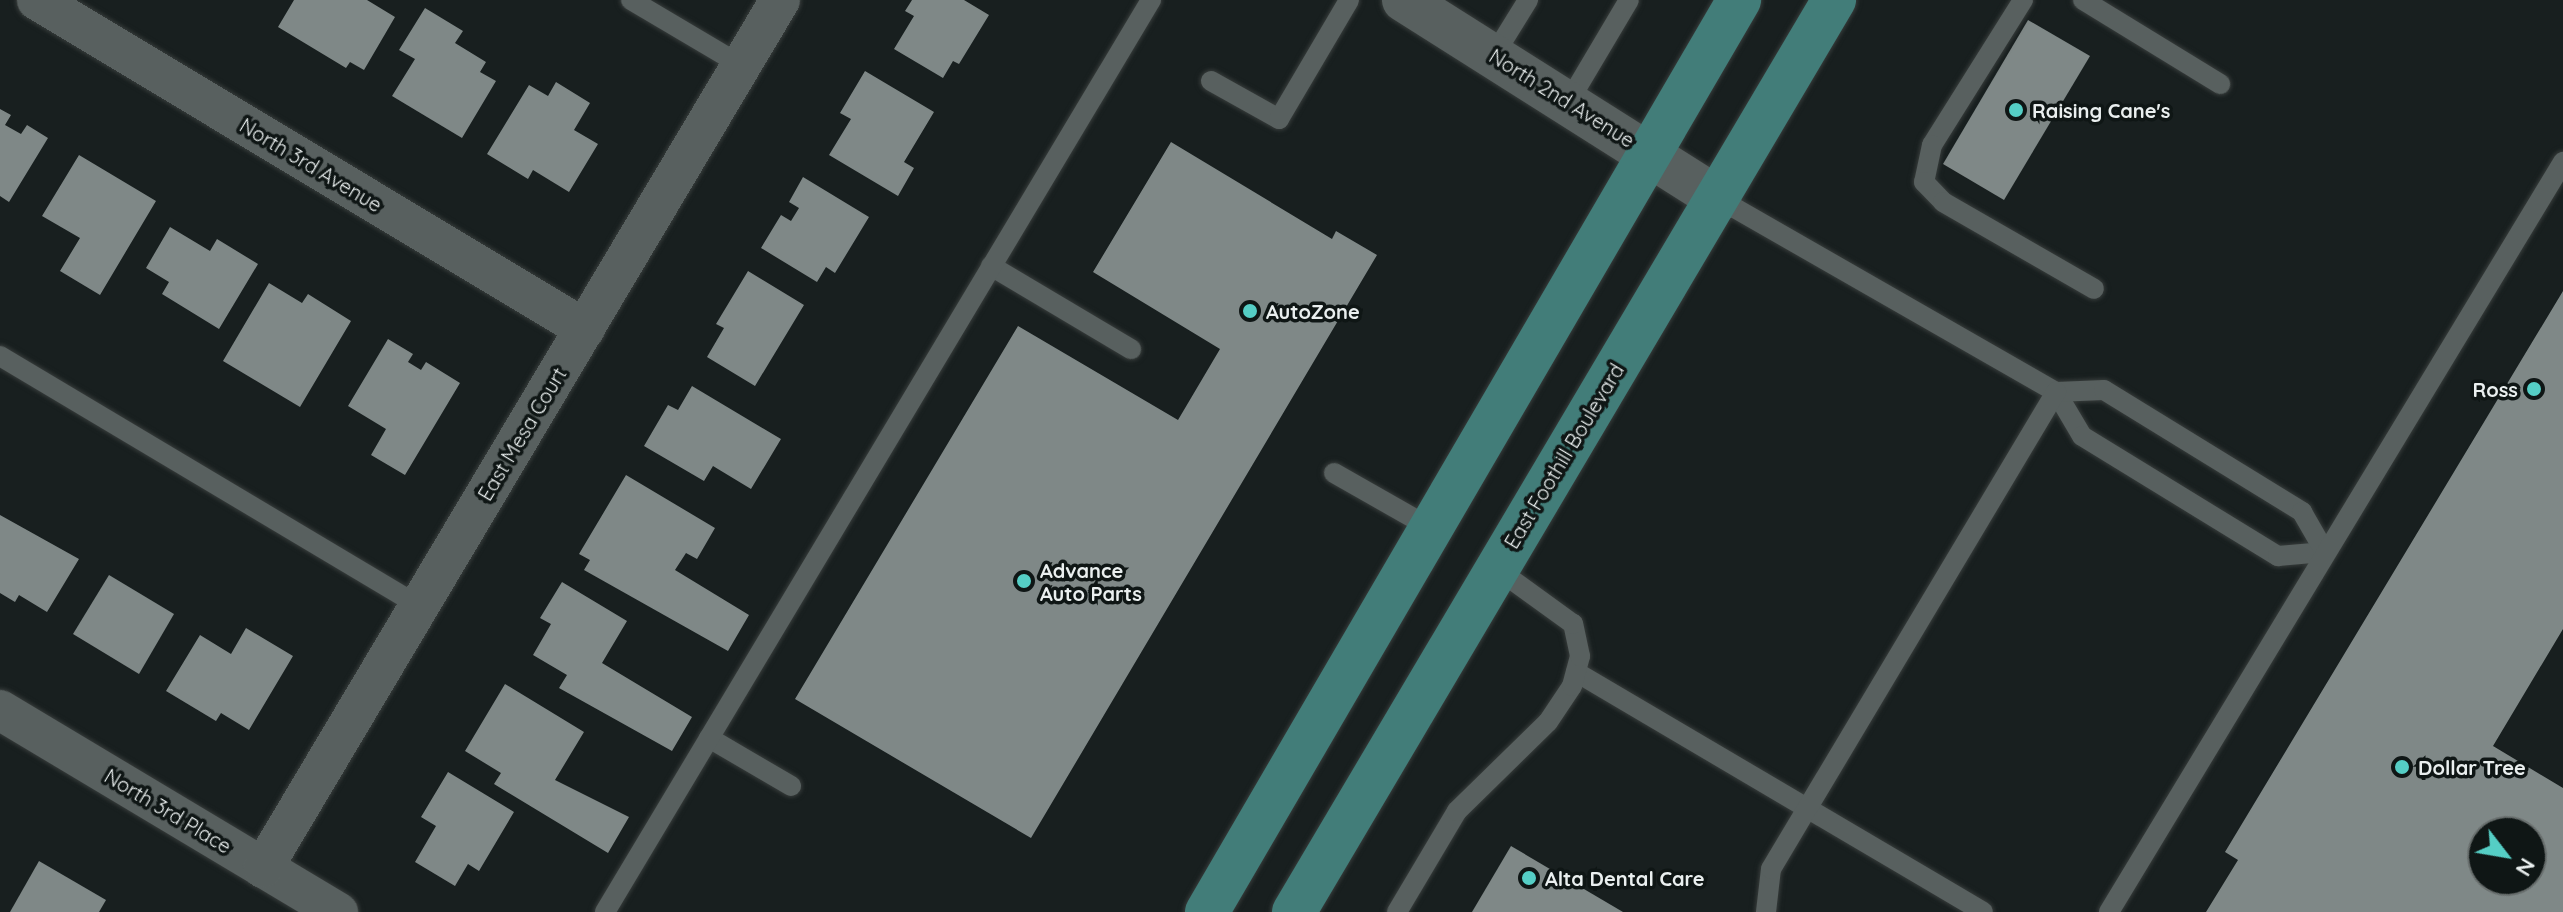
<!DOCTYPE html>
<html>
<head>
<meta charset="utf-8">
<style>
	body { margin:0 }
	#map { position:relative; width:2563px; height:912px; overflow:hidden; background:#181f1f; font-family:Quicksand,sans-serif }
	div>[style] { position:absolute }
	.building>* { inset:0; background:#7f8887 }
	.roads { filter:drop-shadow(0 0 2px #373c3b) drop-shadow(0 0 2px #373c3b) }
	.service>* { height:20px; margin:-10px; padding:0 10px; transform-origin:10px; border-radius:10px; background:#58605f }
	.minor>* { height:40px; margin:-20px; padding:0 20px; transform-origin:20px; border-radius:20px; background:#58605f }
	.tertiary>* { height:44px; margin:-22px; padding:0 22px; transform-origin:22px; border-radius:22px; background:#58605f }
	.primary>* { height:44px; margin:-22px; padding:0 22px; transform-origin:22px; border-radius:22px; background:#427d79 }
	.dots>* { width:22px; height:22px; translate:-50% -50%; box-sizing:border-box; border:4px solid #0f1615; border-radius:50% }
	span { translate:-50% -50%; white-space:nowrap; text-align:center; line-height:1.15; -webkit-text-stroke:7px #0f1615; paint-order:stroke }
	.street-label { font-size:20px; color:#eaefef }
	.poi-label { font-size:20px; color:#eaefef; font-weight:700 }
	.left { translate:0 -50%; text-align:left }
	.right { translate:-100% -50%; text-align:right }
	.north { position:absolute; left:2467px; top:816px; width:80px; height:80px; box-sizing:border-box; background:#0f1615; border:2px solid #676d6c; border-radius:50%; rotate:121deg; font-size:22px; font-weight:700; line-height:32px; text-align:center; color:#eaefef }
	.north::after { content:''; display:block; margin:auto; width:28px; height:36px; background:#55cec5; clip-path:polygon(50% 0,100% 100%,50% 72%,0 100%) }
</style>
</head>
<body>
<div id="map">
	<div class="building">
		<div style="clip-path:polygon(294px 0,367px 0,395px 17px,364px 70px,350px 62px,346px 68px,278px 27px)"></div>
		<div style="clip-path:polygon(912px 0,964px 0,989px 15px,959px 64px,953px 61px,943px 78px,894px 49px,914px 16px,905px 11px)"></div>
		<div style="clip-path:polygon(425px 8px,463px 31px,455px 43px,486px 62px,480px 72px,496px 81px,462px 138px,392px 96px,415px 59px,399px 50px)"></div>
		<div style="clip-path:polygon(2028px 20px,2090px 56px,2004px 200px,1943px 164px)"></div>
		<div style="clip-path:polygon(865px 71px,934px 112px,904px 162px,914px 168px,898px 196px,829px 155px,851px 119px,840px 113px)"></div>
		<div style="clip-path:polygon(556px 82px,590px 103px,574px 130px,598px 144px,569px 192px,533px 170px,528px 179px,487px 154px,529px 85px,548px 96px)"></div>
		<div style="clip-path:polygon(0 109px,11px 115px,5px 125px,21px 134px,27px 125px,48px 138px,9px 202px,0 196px)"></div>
		<div style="clip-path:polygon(1171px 142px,1332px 239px,1336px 231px,1377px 255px,1031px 838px,795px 699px,1018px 326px,1178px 420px,1220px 349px,1093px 272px)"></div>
		<div style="clip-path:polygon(79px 155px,156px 201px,100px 295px,60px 271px,80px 238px,42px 216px)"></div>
		<div style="clip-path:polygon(803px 177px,869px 217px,835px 273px,826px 267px,817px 282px,761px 248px,781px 215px,791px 221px,799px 208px,789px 202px)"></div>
		<div style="clip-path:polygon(170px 227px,210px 251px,217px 239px,258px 264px,219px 329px,162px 294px,169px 282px,146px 268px)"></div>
		<div style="clip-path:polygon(748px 271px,804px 305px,755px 386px,707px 357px,724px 328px,716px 324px)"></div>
		<div style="clip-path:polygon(269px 283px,302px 303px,308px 294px,351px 321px,300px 407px,223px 361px)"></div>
		<div style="clip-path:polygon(evenodd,2563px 291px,2563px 629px,2493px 746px,2563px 788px,2563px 912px,2206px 912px,2238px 860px,2225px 852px,2563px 291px,2483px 832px,2531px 832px,2531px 880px,2483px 880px,2483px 832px)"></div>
		<div style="clip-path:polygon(388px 339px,413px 354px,408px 362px,421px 370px,426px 362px,460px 383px,405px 475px,371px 455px,386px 429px,348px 406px)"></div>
		<div style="clip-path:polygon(692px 386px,781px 439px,751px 489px,713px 466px,704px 481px,644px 446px,668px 405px,678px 410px)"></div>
		<div style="clip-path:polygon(626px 475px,715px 528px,697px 559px,686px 553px,675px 570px,749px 615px,728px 651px,584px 570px,590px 560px,579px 554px)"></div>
		<div style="clip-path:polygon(0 515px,79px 559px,47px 612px,19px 595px,15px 602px,0 593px)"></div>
		<div style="clip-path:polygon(109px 575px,174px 614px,139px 674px,73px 634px)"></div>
		<div style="clip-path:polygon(562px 582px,627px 621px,602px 663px,692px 717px,672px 751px,559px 688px,567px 675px,533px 655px,551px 624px,540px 618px)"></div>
		<div style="clip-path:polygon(246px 628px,293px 656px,249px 730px,221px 713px,216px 721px,166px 691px,200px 635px,231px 654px)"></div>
		<div style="clip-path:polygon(505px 684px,584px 732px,555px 780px,629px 817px,608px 853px,494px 784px,501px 773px,465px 751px)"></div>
		<div style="clip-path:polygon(448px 772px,514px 812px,479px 871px,468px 864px,455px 886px,415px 862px,436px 826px,421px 817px)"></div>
		<div style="clip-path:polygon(1511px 846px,1623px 912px,1472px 912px)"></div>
		<div style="clip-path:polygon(39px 861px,106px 900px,99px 912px,10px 912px)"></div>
	</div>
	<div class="roads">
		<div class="service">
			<div style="left:631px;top:0;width:128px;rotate:30.6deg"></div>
			<div style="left:2023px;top:0;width:171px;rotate:122.1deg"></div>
			<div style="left:1932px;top:145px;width:38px;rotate:102deg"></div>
			<div style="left:1924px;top:182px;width:28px;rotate:46deg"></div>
			<div style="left:1943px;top:202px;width:174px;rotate:29.9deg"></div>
			<div style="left:2083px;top:0;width:161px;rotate:31.5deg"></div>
			<div style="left:1494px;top:55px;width:65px;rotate:-58.3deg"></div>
			<div style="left:1211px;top:81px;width:78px;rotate:29.2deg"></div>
			<div style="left:1279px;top:119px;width:138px;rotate:-59.5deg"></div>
			<div style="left:1569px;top:101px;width:117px;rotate:-59.3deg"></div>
			<div style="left:1719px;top:199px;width:388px;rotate:29.8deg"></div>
			<div style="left:2056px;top:392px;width:51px;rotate:59.4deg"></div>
			<div style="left:2082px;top:436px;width:230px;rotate:31.5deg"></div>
			<div style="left:2278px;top:556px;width:47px;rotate:-4.9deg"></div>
			<div style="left:991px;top:266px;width:163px;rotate:30.7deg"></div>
			<div style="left:0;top:356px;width:488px;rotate:30.8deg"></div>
			<div style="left:2056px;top:392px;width:48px;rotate:-2.4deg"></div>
			<div style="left:2104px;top:390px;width:233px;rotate:31.6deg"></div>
			<div style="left:2302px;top:512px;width:46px;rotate:60.1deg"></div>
			<div style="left:1334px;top:473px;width:112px;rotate:29.6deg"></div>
			<div style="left:1576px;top:672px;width:472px;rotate:30.5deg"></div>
			<div style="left:709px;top:738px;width:95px;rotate:30.3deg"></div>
			<div style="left:605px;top:912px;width:1063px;rotate:-59.09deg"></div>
			<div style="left:1397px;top:912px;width:117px;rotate:-59.3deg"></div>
			<div style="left:1457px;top:811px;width:127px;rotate:-44.4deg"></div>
			<div style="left:1548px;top:722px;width:43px;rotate:-56.3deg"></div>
			<div style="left:1572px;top:686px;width:31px;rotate:-75deg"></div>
			<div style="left:1580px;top:656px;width:33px;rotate:-102deg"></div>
			<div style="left:1573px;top:624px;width:94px;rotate:-144.1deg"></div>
			<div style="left:1766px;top:912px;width:43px;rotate:-83.4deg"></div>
			<div style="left:1771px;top:869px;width:556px;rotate:-59.14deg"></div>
			<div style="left:2109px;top:912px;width:877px;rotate:-58.81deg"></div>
		</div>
		<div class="minor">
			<div style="left:37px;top:0;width:639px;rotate:30.98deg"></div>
			<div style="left:0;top:710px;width:394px;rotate:30.9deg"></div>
			<div style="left:263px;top:868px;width:1010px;rotate:-59.22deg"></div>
		</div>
		<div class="tertiary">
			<div style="left:1404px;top:0;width:373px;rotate:32.3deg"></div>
		</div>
		<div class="primary">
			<div style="left:1207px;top:912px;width:1056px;rotate:-59.74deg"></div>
			<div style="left:1294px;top:912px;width:1060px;rotate:-59.37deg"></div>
		</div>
	</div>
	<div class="dots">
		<div style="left:2016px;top:110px;background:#55cec5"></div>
		<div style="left:1250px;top:311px;background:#55cec5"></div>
		<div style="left:2534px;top:389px;background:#55cec5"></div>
		<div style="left:1024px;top:581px;background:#55cec5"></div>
		<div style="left:2402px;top:767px;background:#55cec5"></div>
		<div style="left:1529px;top:878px;background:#55cec5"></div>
	</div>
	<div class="street-label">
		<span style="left:1562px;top:98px;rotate:32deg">North 2nd Avenue</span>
		<span style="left:311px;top:165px;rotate:31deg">North 3rd Avenue</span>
		<span style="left:522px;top:434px;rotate:-59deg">East Mesa Court</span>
		<span style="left:1564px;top:456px;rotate:-59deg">East Foothill Boulevard</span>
		<span style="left:168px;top:811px;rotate:31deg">North 3rd Place</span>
	</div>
	<div class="poi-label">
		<span class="left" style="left:2032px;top:110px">Raising Cane's</span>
		<span class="left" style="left:1266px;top:311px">AutoZone</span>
		<span class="right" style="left:2518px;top:389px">Ross</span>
		<span class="left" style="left:1040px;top:582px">Advance<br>Auto Parts</span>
		<span class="left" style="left:2418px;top:767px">Dollar Tree</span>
		<span class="left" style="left:1545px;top:878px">Alta Dental Care</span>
	</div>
	<div class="north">N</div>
</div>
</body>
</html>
